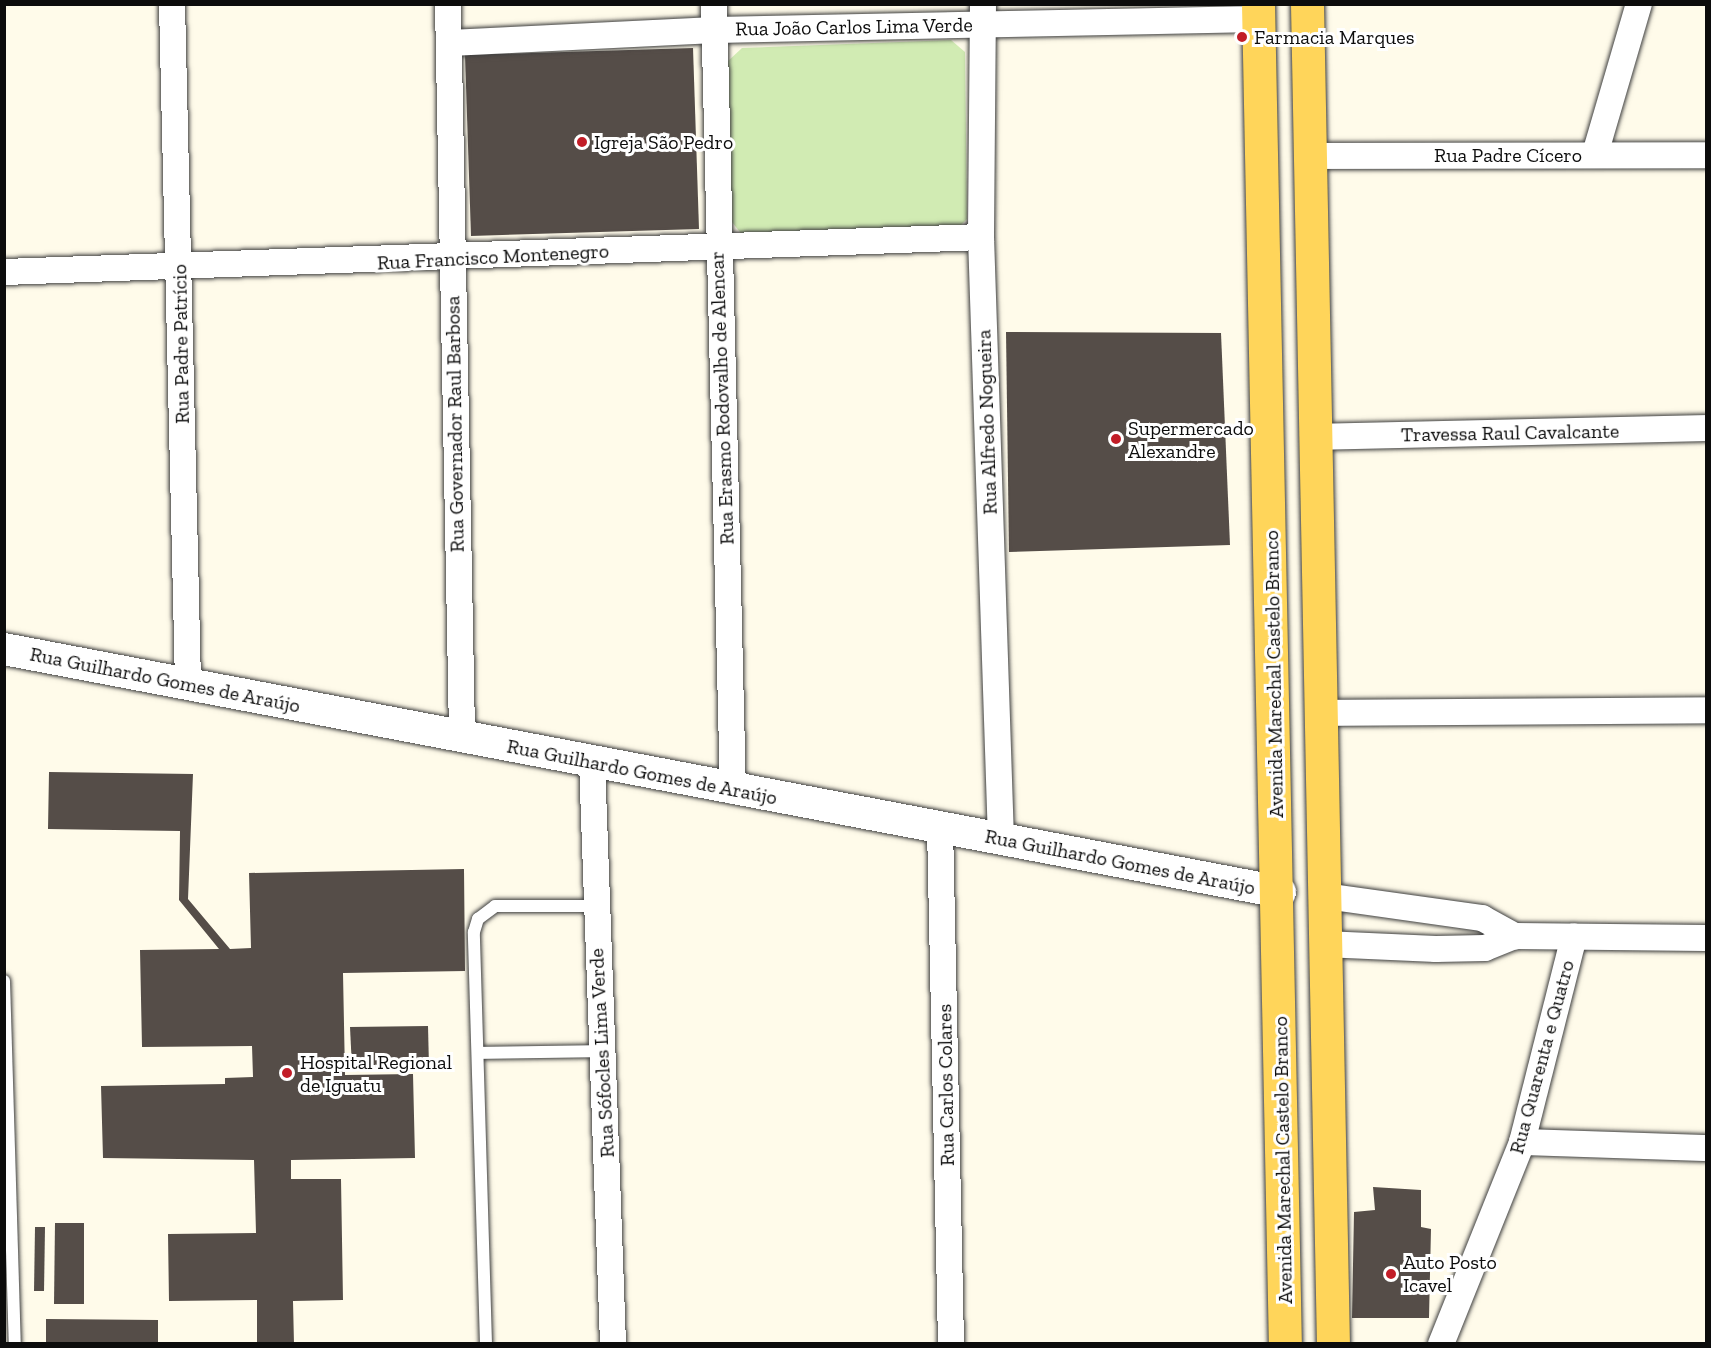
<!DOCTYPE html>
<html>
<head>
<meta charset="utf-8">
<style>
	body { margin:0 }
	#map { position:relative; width:1711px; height:1348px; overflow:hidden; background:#fffbea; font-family:"Zilla Slab",serif }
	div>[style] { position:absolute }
	.green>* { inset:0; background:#d1ebb3 }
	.building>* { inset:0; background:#554d48 }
	.roads { filter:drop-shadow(0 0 2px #3f3f3f) drop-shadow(0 0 2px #3f3f3f) }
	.service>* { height:12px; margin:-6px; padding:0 6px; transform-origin:6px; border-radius:6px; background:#fff }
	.minor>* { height:26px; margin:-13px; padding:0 13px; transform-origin:13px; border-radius:13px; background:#fff }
	.tertiary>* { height:32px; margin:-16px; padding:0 16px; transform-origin:16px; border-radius:16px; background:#fff }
	.primary>* { height:33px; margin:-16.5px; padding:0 16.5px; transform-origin:16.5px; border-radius:16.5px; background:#ffd55a }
	.dots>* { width:16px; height:16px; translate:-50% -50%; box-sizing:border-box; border:3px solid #fff; border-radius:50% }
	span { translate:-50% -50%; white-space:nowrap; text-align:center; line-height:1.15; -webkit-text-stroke:6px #fff; paint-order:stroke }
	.street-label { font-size:20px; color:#0c0c0c }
	.poi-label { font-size:20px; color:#0c0c0c }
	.left { translate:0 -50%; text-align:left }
	.frame { position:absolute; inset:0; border:6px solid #0c0c0c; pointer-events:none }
</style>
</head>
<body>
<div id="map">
	<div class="green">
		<div style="clip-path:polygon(951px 40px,965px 52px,967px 219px,959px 227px,743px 236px,732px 222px,727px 62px,742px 48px)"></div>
	</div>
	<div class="building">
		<div style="clip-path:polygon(693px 48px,699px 229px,471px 236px,465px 55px)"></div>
		<div style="clip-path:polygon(1006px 332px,1221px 333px,1230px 545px,1009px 552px)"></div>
		<div style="clip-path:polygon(49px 772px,193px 774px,188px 899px,230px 949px,251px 948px,249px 873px,464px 869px,465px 971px,343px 973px,345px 1075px,413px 1074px,415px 1158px,291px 1160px,291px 1179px,341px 1179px,343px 1300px,293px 1301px,294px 1344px,257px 1344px,257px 1300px,169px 1301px,168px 1234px,256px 1233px,254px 1160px,103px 1158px,101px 1086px,225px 1084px,225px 1078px,253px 1077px,252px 1046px,142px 1047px,140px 950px,219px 949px,179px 900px,180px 831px,48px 829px)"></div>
		<div style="clip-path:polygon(428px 1026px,429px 1067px,352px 1068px,350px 1027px)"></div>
		<div style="clip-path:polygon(1373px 1187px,1421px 1190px,1421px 1227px,1431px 1229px,1429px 1318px,1352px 1318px,1354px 1212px,1375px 1210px)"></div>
		<div style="clip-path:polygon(55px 1223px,84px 1223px,84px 1304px,54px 1304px)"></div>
		<div style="clip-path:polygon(35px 1227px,45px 1227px,44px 1291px,34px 1291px)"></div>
		<div style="clip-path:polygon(46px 1319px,158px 1320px,158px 1344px,46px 1344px)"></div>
	</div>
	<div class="roads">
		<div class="service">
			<div style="left:4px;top:981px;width:363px;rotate:88.3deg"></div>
			<div style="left:479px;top:1053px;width:124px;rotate:-0.9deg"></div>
			<div style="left:486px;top:1344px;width:412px;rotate:-91.7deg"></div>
			<div style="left:474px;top:932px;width:14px;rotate:-73deg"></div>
			<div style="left:478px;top:919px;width:21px;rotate:-37deg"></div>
			<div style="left:495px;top:906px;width:100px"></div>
		</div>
		<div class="minor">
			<div style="left:172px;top:4px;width:679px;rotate:88.65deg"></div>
			<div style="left:448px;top:4px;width:732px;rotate:88.9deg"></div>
			<div style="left:714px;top:4px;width:787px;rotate:88.62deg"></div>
			<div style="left:983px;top:4px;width:233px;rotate:90.5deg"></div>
			<div style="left:981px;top:237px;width:602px;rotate:88.1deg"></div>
			<div style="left:450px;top:43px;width:265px;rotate:-2.8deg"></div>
			<div style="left:715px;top:30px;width:543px;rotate:-1.16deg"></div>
			<div style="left:1595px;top:154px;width:156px;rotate:-73.7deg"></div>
			<div style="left:1310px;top:156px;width:396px;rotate:-0.1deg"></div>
			<div style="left:4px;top:272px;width:978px;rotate:-2.05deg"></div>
			<div style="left:1313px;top:437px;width:393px;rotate:-1.3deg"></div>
			<div style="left:1321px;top:713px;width:385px;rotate:-0.4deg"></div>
			<div style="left:592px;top:762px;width:582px;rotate:87.93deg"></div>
			<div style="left:940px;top:827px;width:517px;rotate:88.78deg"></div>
			<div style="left:1325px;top:896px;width:159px;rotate:8deg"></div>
			<div style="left:1482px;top:918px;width:38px;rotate:29deg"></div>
			<div style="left:1324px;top:944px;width:112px;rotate:2.6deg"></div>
			<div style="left:1436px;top:949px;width:49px;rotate:-1.2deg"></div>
			<div style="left:1485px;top:948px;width:32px;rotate:-22deg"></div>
			<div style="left:1515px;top:936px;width:191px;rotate:0.6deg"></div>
			<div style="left:1522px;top:1142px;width:184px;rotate:1.9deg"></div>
			<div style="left:1441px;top:1344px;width:218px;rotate:-68.1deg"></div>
			<div style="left:1522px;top:1142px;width:212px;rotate:-75.8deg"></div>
		</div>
		<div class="tertiary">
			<div style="left:4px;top:649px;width:1299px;rotate:10.78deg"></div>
		</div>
		<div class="primary">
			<div style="left:1258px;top:4px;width:1340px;rotate:88.85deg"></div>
			<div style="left:1307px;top:4px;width:1340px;rotate:88.89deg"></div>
		</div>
	</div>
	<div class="dots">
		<div style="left:1242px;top:37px;background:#c21d27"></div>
		<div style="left:582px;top:142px;background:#c21d27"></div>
		<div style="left:1116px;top:439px;background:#c21d27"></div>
		<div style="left:287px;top:1073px;background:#c21d27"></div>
		<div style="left:1391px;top:1274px;background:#c21d27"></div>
	</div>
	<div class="street-label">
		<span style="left:854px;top:27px;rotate:-1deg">Rua João Carlos Lima Verde</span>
		<span style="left:1508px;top:155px">Rua Padre Cícero</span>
		<span style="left:493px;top:257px;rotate:-3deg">Rua Francisco Montenegro</span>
		<span style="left:181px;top:344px;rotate:-91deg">Rua Padre Patrício</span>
		<span style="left:722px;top:398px;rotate:-92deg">Rua Erasmo Rodovalho de Alencar</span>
		<span style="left:987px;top:422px;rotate:-92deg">Rua Alfredo Nogueira</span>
		<span style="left:455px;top:424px;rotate:-91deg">Rua Governador Raul Barbosa</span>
		<span style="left:1510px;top:433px;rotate:-1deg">Travessa Raul Cavalcante</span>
		<span style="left:1274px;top:674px;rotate:-91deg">Avenida Marechal Castelo Branco</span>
		<span style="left:165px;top:680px;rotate:11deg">Rua Guilhardo Gomes de Araújo</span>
		<span style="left:642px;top:772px;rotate:11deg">Rua Guilhardo Gomes de Araújo</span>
		<span style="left:1120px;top:862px;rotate:11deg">Rua Guilhardo Gomes de Araújo</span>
		<span style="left:602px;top:1053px;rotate:-93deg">Rua Sófocles Lima Verde</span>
		<span style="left:1542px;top:1057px;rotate:-75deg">Rua Quarenta e Quatro</span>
		<span style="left:946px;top:1085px;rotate:-91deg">Rua Carlos Colares</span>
		<span style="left:1283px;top:1160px;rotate:-91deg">Avenida Marechal Castelo Branco</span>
	</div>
	<div class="poi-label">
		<span class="left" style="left:1254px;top:37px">Farmacia Marques</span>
		<span class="left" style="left:594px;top:142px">Igreja São Pedro</span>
		<span class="left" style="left:1128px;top:440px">Supermercado<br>Alexandre</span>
		<span class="left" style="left:300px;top:1074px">Hospital Regional<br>de Iguatu</span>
		<span class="left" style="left:1403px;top:1274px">Auto Posto<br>Icavel</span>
	</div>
	<div class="frame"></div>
</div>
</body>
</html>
